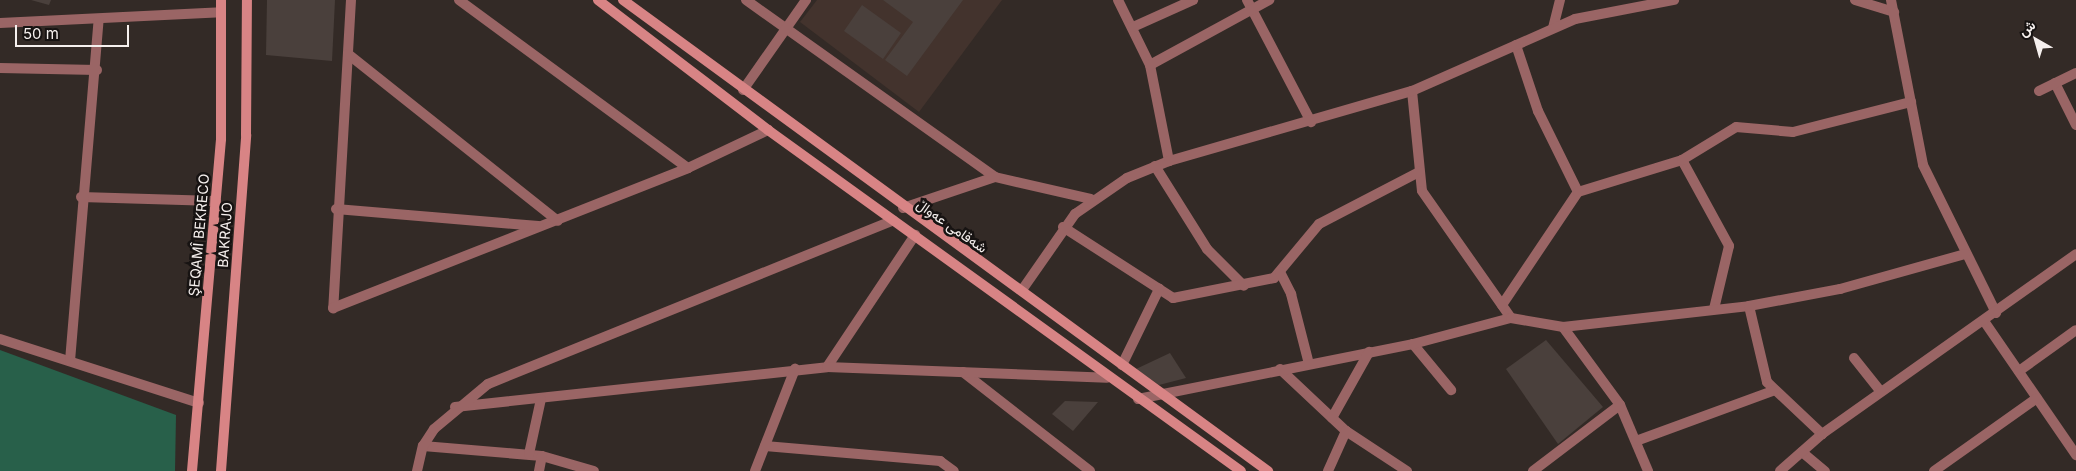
<!DOCTYPE html>
<html>
<head>
<meta charset="utf-8">
<style>
	body { margin:0 }
	#map { position:relative; width:2076px; height:471px; overflow:hidden; background:#332a26; font-family:Inter,Vazirmatn,sans-serif }
	div>[style] { position:absolute }
	.built>* { inset:0; background:#43332d }
	.green>* { inset:0; background:#28604a }
	.building>* { inset:0; background:#4a403c }
	.minor>* { height:10px; margin:-5px; padding:0 5px; transform-origin:5px; border-radius:5px; background:#9a6565 }
	.secondary>* { height:10px; margin:-5px; padding:0 5px; transform-origin:5px; border-radius:5px; background:#d88485 }
	span { translate:-50% -50%; white-space:nowrap; text-align:center; line-height:1.15; -webkit-text-stroke:5px #171312; paint-order:stroke }
	.street-label { font-size:14px; color:#f6f0ee }
	.north { position:absolute; left:2011px; top:15px; width:50px; height:50px; -webkit-text-stroke:4px #171312; paint-order:stroke; rotate:322deg; font-size:14px; font-weight:700; line-height:20px; text-align:center; color:#f6f0ee }
	.north::after { content:''; display:block; margin:auto; width:18px; height:22px; background:#f6f0ee; clip-path:polygon(50% 0,100% 100%,50% 72%,0 100%) }
	.scale { position:absolute; left:15px; top:25px; width:114px; height:22px; box-sizing:border-box; border:2px solid #f6f0ee; border-top:0; padding-left:6px; font-size:15px; line-height:18px; white-space:nowrap; color:#f6f0ee; -webkit-text-stroke:4px #171312; paint-order:stroke }
</style>
</head>
<body>
<div id="map">
	<div class="built">
		<div style="clip-path:polygon(817px 0,1002px 0,919px 112px,800px 22px)"></div>
	</div>
	<div class="green">
		<div style="clip-path:polygon(0 350px,176px 415px,175px 471px,0 471px)"></div>
	</div>
	<div class="building">
		<div style="clip-path:polygon(31px 0,51px 0,49px 5px)"></div>
		<div style="clip-path:polygon(267px 0,335px 0,332px 61px,266px 55px)"></div>
		<div style="clip-path:polygon(883px 0,963px 0,907px 76px,885px 60px,913px 22px)"></div>
		<div style="clip-path:polygon(862px 5px,901px 33px,883px 59px,844px 31px)"></div>
		<div style="clip-path:polygon(1546px 340px,1603px 407px,1558px 444px,1506px 369px)"></div>
		<div style="clip-path:polygon(1170px 353px,1186px 378px,1159px 385px,1136px 369px)"></div>
		<div style="clip-path:polygon(1065px 401px,1098px 402px,1073px 431px,1052px 414px)"></div>
	</div>
	<div class="minor">
		<div style="left:351px;top:0;width:309px;rotate:93.3deg"></div>
		<div style="left:333px;top:308px;width:382px;rotate:-21.5deg"></div>
		<div style="left:688px;top:168px;width:89px;rotate:-25.4deg"></div>
		<div style="left:459px;top:0;width:284px;rotate:36.3deg"></div>
		<div style="left:746px;top:0;width:305px;rotate:35.4deg"></div>
		<div style="left:995px;top:177px;width:98px;rotate:12.9deg"></div>
		<div style="left:1118px;top:0;width:72px;rotate:63.8deg"></div>
		<div style="left:1150px;top:65px;width:98px;rotate:78.8deg"></div>
		<div style="left:1247px;top:0;width:138px;rotate:62.3deg"></div>
		<div style="left:1855px;top:0;width:41px;rotate:17.1deg"></div>
		<div style="left:1891px;top:0;width:168px;rotate:79deg"></div>
		<div style="left:1923px;top:165px;width:165px;rotate:63.7deg"></div>
		<div style="left:0;top:23px;width:221px;rotate:-2.8deg"></div>
		<div style="left:1133px;top:27px;width:66px;rotate:-24.2deg"></div>
		<div style="left:1553px;top:28px;width:29px;rotate:-76deg"></div>
		<div style="left:1516px;top:45px;width:70px;rotate:71.6deg"></div>
		<div style="left:1538px;top:111px;width:90px;rotate:63.7deg"></div>
		<div style="left:348px;top:54px;width:268px;rotate:38.5deg"></div>
		<div style="left:1150px;top:65px;width:136px;rotate:-28.6deg"></div>
		<div style="left:0;top:68px;width:97px;rotate:1.2deg"></div>
		<div style="left:2055px;top:83px;width:47px;rotate:63.4deg"></div>
		<div style="left:743px;top:90px;width:110px;rotate:-55deg"></div>
		<div style="left:1412px;top:91px;width:100px;rotate:84.3deg"></div>
		<div style="left:1422px;top:191px;width:155px;rotate:55deg"></div>
		<div style="left:2039px;top:91px;width:41px;rotate:-25.9deg"></div>
		<div style="left:1682px;top:160px;width:98px;rotate:61.3deg"></div>
		<div style="left:1729px;top:246px;width:65px;rotate:103.4deg"></div>
		<div style="left:1155px;top:166px;width:98px;rotate:57.9deg"></div>
		<div style="left:1207px;top:249px;width:52px;rotate:45deg"></div>
		<div style="left:81px;top:197px;width:135px;rotate:1.7deg"></div>
		<div style="left:903px;top:208px;width:97px;rotate:-18.6deg"></div>
		<div style="left:336px;top:209px;width:203px;rotate:4.8deg"></div>
		<div style="left:1063px;top:227px;width:131px;rotate:32.8deg"></div>
		<div style="left:1173px;top:298px;width:103px;rotate:-11.2deg"></div>
		<div style="left:1274px;top:278px;width:70px;rotate:-50.2deg"></div>
		<div style="left:1319px;top:224px;width:113px;rotate:-27.5deg"></div>
		<div style="left:1280px;top:272px;width:25px;rotate:63deg"></div>
		<div style="left:1291px;top:294px;width:72px;rotate:75.6deg"></div>
		<div style="left:1022px;top:290px;width:93px;rotate:-55.1deg"></div>
		<div style="left:1075px;top:214px;width:63px;rotate:-34.7deg"></div>
		<div style="left:1127px;top:178px;width:45px;rotate:-22deg"></div>
		<div style="left:1169px;top:161px;width:253px;rotate:-16.1deg"></div>
		<div style="left:1412px;top:91px;width:178px;rotate:-23.8deg"></div>
		<div style="left:1575px;top:19px;width:101px;rotate:-10.9deg"></div>
		<div style="left:1502px;top:305px;width:136px;rotate:-56.1deg"></div>
		<div style="left:1578px;top:192px;width:109px;rotate:-17.1deg"></div>
		<div style="left:1682px;top:160px;width:63px;rotate:-31.4deg"></div>
		<div style="left:1736px;top:127px;width:57px;rotate:5deg"></div>
		<div style="left:1793px;top:132px;width:122px;rotate:-14.3deg"></div>
		<div style="left:1749px;top:306px;width:78px;rotate:76.7deg"></div>
		<div style="left:1767px;top:382px;width:76px;rotate:43.4deg"></div>
		<div style="left:1984px;top:321px;width:163px;rotate:55.5deg"></div>
		<div style="left:1563px;top:327px;width:97px;rotate:53.8deg"></div>
		<div style="left:1620px;top:405px;width:72px;rotate:67deg"></div>
		<div style="left:0;top:339px;width:209px;rotate:17.8deg"></div>
		<div style="left:1413px;top:344px;width:60px;rotate:50.4deg"></div>
		<div style="left:1854px;top:358px;width:43px;rotate:51.5deg"></div>
		<div style="left:70px;top:361px;width:343px;rotate:-85.2deg"></div>
		<div style="left:1122px;top:365px;width:85px;rotate:-64deg"></div>
		<div style="left:827px;top:367px;width:159px;rotate:-56.3deg"></div>
		<div style="left:1280px;top:369px;width:91px;rotate:43.2deg"></div>
		<div style="left:1346px;top:431px;width:73px;rotate:33.3deg"></div>
		<div style="left:2019px;top:371px;width:70px;rotate:-35.7deg"></div>
		<div style="left:963px;top:372px;width:161px;rotate:37.9deg"></div>
		<div style="left:1138px;top:399px;width:280px;rotate:-11.3deg"></div>
		<div style="left:1413px;top:344px;width:101px;rotate:-14.9deg"></div>
		<div style="left:1511px;top:318px;width:53px;rotate:9.8deg"></div>
		<div style="left:1563px;top:327px;width:187px;rotate:-6.4deg"></div>
		<div style="left:1749px;top:306px;width:93px;rotate:-10.6deg"></div>
		<div style="left:1840px;top:289px;width:130px;rotate:-15.6deg"></div>
		<div style="left:455px;top:407px;width:374px;rotate:-6.1deg"></div>
		<div style="left:827px;top:367px;width:280px;rotate:2.2deg"></div>
		<div style="left:1332px;top:418px;width:76px;rotate:-60.7deg"></div>
		<div style="left:1636px;top:441px;width:148px;rotate:-20.1deg"></div>
		<div style="left:423px;top:446px;width:119px;rotate:4.8deg"></div>
		<div style="left:542px;top:456px;width:54px;rotate:16.1deg"></div>
		<div style="left:765px;top:446px;width:176px;rotate:4.9deg"></div>
		<div style="left:940px;top:461px;width:17px;rotate:36deg"></div>
		<div style="left:1802px;top:452px;width:30px;rotate:40deg"></div>
		<div style="left:529px;top:454px;width:56px;rotate:-77.7deg"></div>
		<div style="left:417px;top:471px;width:26px;rotate:-77deg"></div>
		<div style="left:423px;top:446px;width:20px;rotate:-57deg"></div>
		<div style="left:434px;top:429px;width:70px;rotate:-39.8deg"></div>
		<div style="left:488px;top:384px;width:437px;rotate:-22deg"></div>
		<div style="left:539px;top:471px;width:15px;rotate:-79deg"></div>
		<div style="left:755px;top:471px;width:110px;rotate:-68.6deg"></div>
		<div style="left:1328px;top:471px;width:44px;rotate:-65.8deg"></div>
		<div style="left:1533px;top:471px;width:109px;rotate:-37.2deg"></div>
		<div style="left:1780px;top:471px;width:56px;rotate:-41.4deg"></div>
		<div style="left:1822px;top:434px;width:311px;rotate:-35.3deg"></div>
		<div style="left:1934px;top:471px;width:126px;rotate:-35.3deg"></div>
	</div>
	<div class="secondary">
		<div style="left:598px;top:0;width:214px;rotate:37.4deg"></div>
		<div style="left:768px;top:130px;width:583px;rotate:35.79deg"></div>
		<div style="left:623px;top:0;width:799px;rotate:36.14deg"></div>
		<div style="left:192px;top:471px;width:333px;rotate:-85deg"></div>
		<div style="left:221px;top:139px;width:139px;rotate:-90deg"></div>
		<div style="left:221px;top:471px;width:337px;rotate:-85.7deg"></div>
		<div style="left:246px;top:135px;width:135px;rotate:-89.6deg"></div>
	</div>
	<div class="street-label">
		<span style="left:952px;top:226px;rotate:35deg">شەقامی عەواڵ</span>
		<span style="left:199px;top:235px;rotate:-85deg">ŞEQAMÎ BEKRECO</span>
		<span style="left:225px;top:235px;rotate:-86deg">BAKRAJO</span>
	</div>
	<div class="north">ش</div>
	<div class="scale">50 m</div>
</div>
</body>
</html>
